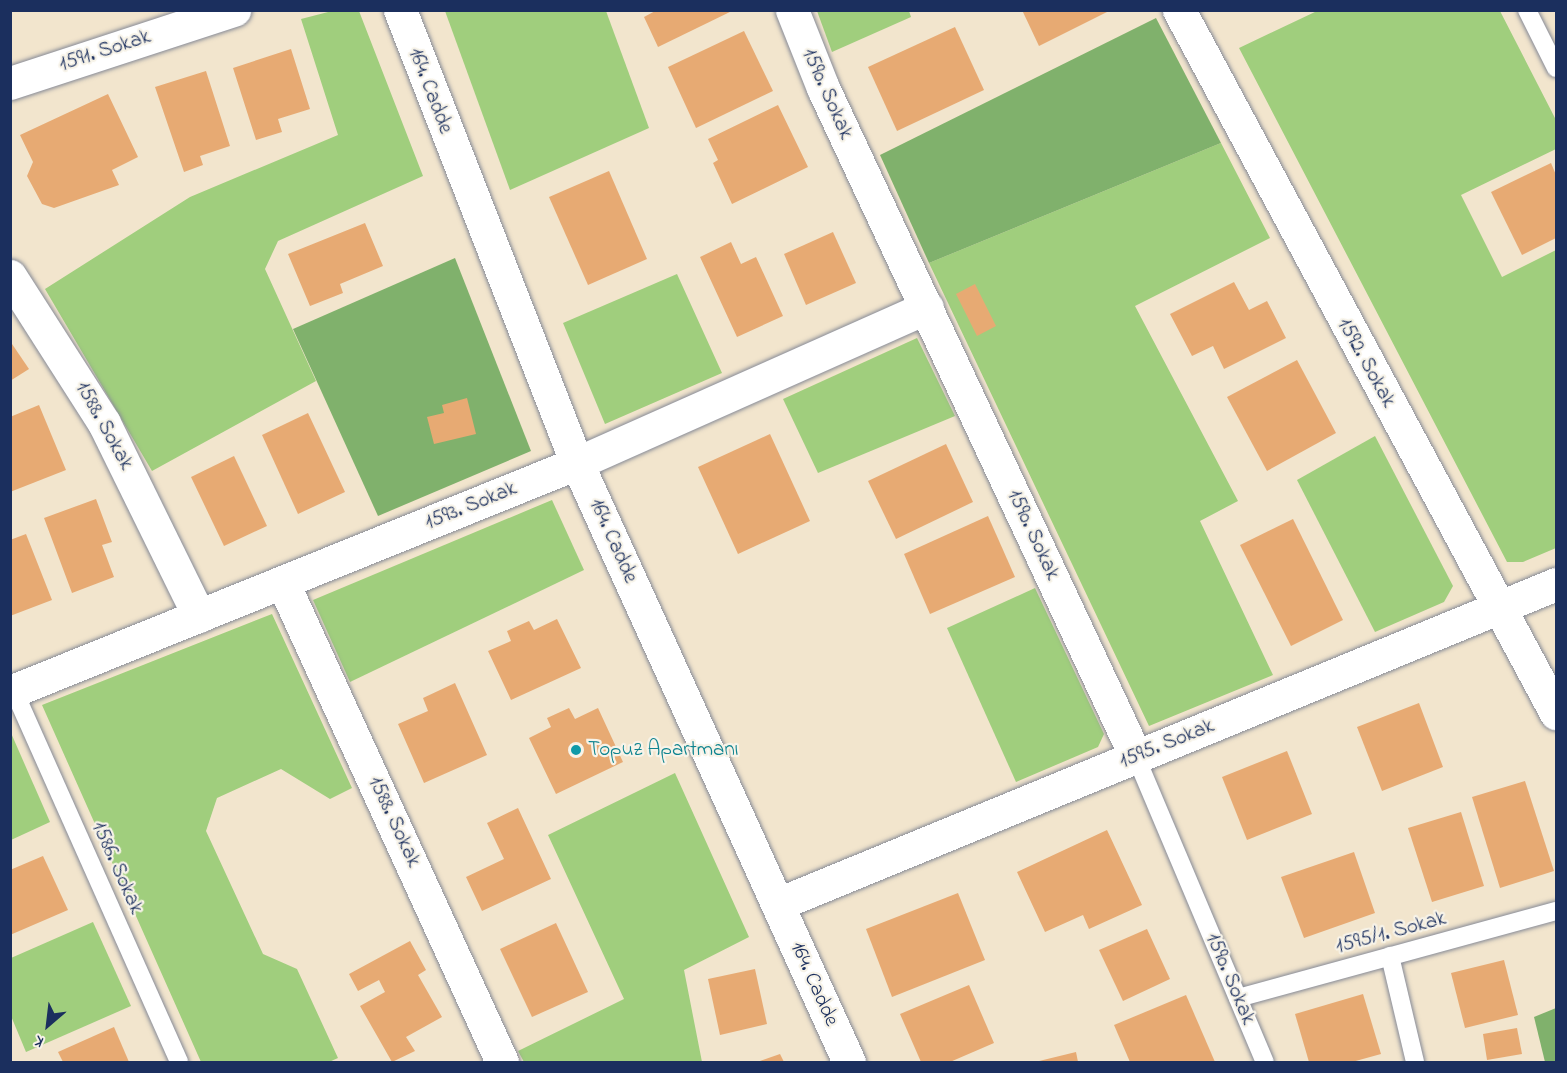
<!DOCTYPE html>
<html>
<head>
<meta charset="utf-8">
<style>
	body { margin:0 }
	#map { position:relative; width:1567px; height:1073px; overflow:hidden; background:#f2e5cd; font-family:"Indie Flower",sans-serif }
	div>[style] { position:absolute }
	.green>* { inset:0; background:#a0ce7d }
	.forest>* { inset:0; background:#80b16c }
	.building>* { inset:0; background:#e7aa73 }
	.roads { filter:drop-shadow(0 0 2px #868a96) drop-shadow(0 0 2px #868a96) }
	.lane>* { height:18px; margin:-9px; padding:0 9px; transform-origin:9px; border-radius:9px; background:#fff }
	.street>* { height:33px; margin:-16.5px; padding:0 16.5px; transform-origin:16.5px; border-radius:16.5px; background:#fff }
	.secondary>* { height:33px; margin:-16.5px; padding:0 16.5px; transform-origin:16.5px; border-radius:16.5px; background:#fff }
	.dots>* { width:16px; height:16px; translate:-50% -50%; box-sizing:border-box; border:3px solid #f7f3e8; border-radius:50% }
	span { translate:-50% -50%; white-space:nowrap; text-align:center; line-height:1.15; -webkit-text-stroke:4.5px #f7f3e8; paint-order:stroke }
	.street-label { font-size:21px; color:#1b2f5e }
	.culture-label { font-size:21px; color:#0d838f }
	.left { translate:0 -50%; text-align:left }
	.frame { position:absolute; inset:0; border:12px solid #1b2f5e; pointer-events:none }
	.north { position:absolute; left:18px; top:995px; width:60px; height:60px; -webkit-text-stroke:4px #f7f3e8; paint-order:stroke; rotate:208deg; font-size:16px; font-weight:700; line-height:24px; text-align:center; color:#1b2f5e }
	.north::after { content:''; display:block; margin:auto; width:21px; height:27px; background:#1b2f5e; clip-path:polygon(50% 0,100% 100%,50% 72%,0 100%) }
</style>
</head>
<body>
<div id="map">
	<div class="green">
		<div style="clip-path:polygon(332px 11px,359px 11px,423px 176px,278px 241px,265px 269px,316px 381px,152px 471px,45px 289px,190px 197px,338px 135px,301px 19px)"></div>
		<div style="clip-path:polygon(445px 11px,606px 11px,649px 128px,510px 190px)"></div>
		<div style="clip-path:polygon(817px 11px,909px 11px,911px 17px,832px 52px)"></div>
		<div style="clip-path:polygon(1317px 11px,1500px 11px,1556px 120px,1556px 149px,1461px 195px,1502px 277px,1556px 250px,1556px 548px,1523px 562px,1507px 562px,1239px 48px)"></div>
		<div style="clip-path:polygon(1221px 143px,1270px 238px,1135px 306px,1238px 501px,1200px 521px,1273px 675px,1149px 726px,929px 263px)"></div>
		<div style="clip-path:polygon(677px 274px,722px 373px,605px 424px,563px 323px)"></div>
		<div style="clip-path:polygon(917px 338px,955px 416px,818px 473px,783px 399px)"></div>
		<div style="clip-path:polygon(1375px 436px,1453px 586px,1444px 602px,1375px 632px,1297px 480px)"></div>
		<div style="clip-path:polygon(552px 500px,584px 570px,350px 682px,313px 600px)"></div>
		<div style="clip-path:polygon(1035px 588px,1104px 734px,1098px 747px,1016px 782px,947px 628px)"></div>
		<div style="clip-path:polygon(272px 614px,352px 788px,330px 799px,281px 769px,217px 798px,206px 831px,263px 954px,297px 969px,338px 1058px,329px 1062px,201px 1062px,42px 705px)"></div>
		<div style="clip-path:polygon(11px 733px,50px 822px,11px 840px,10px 840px)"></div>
		<div style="clip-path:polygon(675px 773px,749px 937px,684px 970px,702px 1062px,524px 1062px,518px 1051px,624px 999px,548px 835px)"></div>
		<div style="clip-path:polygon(93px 922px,131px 1006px,26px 1052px,11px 1016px,11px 958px)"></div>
	</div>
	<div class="forest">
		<div style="clip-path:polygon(1156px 18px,1221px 143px,929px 263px,880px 155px)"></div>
		<div style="clip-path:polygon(455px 258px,531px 451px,378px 516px,293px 329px)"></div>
		<div style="clip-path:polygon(1556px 1008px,1556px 1062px,1545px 1062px,1534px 1017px)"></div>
	</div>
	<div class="building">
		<div style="clip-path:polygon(657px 10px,734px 10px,658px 47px,644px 17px)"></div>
		<div style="clip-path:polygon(1022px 10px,1111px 10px,1039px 46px)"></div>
		<div style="clip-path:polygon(955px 27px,984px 90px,897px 131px,868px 67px)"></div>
		<div style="clip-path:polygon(744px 31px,773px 91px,696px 128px,668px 67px)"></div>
		<div style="clip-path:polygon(291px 49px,310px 109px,278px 119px,282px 132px,256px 140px,233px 68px)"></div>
		<div style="clip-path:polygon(206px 71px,230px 146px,200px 156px,203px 165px,184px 172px,155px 87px)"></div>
		<div style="clip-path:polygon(108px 94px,138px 157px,112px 170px,119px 185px,54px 208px,42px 204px,27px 176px,33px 162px,20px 135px)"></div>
		<div style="clip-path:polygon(778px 105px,808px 167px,732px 204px,713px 163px,718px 160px,708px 139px)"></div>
		<div style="clip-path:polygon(1551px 163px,1556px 175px,1556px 238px,1522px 255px,1491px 192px)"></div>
		<div style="clip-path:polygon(609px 171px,647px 259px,588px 285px,549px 197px)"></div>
		<div style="clip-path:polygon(365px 223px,383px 266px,340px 284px,343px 293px,310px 306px,288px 254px)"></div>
		<div style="clip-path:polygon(833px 232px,856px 283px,806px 305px,784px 254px)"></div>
		<div style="clip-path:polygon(731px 242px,741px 264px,756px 257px,783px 316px,737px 337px,700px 257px)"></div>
		<div style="clip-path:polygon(1234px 282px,1249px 310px,1267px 301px,1286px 338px,1224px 369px,1213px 346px,1192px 356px,1170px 314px)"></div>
		<div style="clip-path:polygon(975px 284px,996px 326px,977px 336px,956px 294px)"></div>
		<div style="clip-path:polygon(10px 341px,29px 369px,10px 381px)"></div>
		<div style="clip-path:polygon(1297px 360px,1336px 433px,1267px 471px,1227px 397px)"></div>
		<div style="clip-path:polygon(467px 398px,476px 434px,434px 444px,427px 417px,444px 413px,442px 405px)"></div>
		<div style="clip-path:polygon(39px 405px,66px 470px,10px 492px,10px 417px)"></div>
		<div style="clip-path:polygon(308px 413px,345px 492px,298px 514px,262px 435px)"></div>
		<div style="clip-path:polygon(770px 434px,810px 521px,738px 554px,698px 467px)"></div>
		<div style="clip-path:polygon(946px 444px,973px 502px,896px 539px,868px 481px)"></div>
		<div style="clip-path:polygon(234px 456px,267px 526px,224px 546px,191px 477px)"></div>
		<div style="clip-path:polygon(96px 499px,112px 542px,102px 545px,114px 577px,72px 593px,44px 518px)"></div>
		<div style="clip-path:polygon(988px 516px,1015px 577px,930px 614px,904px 554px)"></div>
		<div style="clip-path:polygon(1293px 519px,1343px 620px,1291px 646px,1240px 545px)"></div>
		<div style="clip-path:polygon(26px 534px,52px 600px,10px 616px,10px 540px)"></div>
		<div style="clip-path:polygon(557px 619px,581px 668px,511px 700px,488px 651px,511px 641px,507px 631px,529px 621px,534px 630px)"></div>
		<div style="clip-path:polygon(455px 683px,487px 755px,424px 783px,398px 724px,428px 711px,423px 698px)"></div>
		<div style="clip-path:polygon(1419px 703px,1443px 767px,1382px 791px,1357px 727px)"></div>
		<div style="clip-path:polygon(569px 708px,575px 719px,598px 708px,623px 762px,556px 794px,529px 738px,551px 727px,547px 718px)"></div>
		<div style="clip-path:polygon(1287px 751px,1312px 814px,1247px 840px,1222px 777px)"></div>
		<div style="clip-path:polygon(1525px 781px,1554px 871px,1500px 888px,1472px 797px)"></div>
		<div style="clip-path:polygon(518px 808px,551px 879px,482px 911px,466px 877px,504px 859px,487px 823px)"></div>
		<div style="clip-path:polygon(1461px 812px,1484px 886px,1432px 902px,1408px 828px)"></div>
		<div style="clip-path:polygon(1107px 830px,1142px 905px,1089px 929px,1083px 915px,1045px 932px,1017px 872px)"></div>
		<div style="clip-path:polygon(1354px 852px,1375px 913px,1304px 938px,1281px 877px)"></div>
		<div style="clip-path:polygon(43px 856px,68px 910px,10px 935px,10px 870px)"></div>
		<div style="clip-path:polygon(958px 893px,985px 960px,892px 997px,866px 929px)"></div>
		<div style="clip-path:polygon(556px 923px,588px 992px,532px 1017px,500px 949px)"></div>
		<div style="clip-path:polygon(1147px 929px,1170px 979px,1123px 1001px,1099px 950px)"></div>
		<div style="clip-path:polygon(410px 941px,426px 970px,418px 975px,442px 1017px,406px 1037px,415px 1051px,392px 1062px,360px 1006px,385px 992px,379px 980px,358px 991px,349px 974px)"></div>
		<div style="clip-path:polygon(1504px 960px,1518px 1015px,1465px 1028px,1451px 973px)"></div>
		<div style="clip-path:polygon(755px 969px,767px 1024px,720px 1035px,708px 979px)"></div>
		<div style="clip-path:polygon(969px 985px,994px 1043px,950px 1062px,921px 1062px,900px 1014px)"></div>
		<div style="clip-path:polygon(1363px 994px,1381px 1054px,1352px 1062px,1309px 1062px,1295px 1014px)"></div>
		<div style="clip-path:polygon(1186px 995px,1215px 1062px,1130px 1062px,1114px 1025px)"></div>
		<div style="clip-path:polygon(114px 1027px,129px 1062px,63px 1062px,58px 1052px)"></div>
		<div style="clip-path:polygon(1517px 1028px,1522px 1054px,1487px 1060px,1483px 1034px)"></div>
		<div style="clip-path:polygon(1076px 1052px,1078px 1062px,1035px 1062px)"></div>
		<div style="clip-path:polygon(780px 1054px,784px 1062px,757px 1062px)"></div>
	</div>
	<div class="roads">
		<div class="lane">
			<div style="left:1527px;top:10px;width:65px;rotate:63.4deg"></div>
			<div style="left:14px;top:691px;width:406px;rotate:66deg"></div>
			<div style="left:1136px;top:757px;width:331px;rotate:67.1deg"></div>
			<div style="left:1390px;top:956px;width:109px;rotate:76.7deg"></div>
			<div style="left:1238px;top:998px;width:330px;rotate:-15.3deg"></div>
		</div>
		<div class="street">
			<div style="left:792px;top:10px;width:84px;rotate:68.3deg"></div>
			<div style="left:823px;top:88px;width:739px;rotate:64.93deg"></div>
			<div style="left:1179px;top:10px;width:798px;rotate:61.8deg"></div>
			<div style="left:10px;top:83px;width:236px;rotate:-18.1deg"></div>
			<div style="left:10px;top:276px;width:174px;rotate:57.4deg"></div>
			<div style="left:104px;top:423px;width:215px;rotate:63.8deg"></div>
			<div style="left:283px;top:583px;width:527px;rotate:65.43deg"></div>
			<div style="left:10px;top:692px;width:611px;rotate:-21.99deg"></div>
			<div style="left:577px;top:463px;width:383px;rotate:-24deg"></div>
			<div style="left:778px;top:904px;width:841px;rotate:-22.36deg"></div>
		</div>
		<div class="secondary">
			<div style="left:400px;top:10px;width:486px;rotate:68.7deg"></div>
			<div style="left:577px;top:463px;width:658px;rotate:65.58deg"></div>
		</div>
	</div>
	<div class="dots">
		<div style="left:576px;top:750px;background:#0f9aa8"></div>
	</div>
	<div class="street-label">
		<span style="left:105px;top:51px;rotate:-18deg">1591. Sokak</span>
		<span style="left:430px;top:91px;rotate:69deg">164. Cadde</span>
		<span style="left:827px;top:94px;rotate:66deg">1590. Sokak</span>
		<span style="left:1366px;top:363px;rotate:61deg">1592. Sokak</span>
		<span style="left:104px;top:426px;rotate:61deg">1588. Sokak</span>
		<span style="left:471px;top:506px;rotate:-22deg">1593. Sokak</span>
		<span style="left:1033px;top:535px;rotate:65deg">1590. Sokak</span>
		<span style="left:613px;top:541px;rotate:66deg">164. Cadde</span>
		<span style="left:1167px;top:744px;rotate:-22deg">1595. Sokak</span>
		<span style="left:394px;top:822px;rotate:65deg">1588. Sokak</span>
		<span style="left:117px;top:868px;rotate:66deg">1586. Sokak</span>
		<span style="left:1391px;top:933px;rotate:-15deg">1595/1. Sokak</span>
		<span style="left:1230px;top:979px;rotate:67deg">1590. Sokak</span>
		<span style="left:814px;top:984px;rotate:66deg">164. Cadde</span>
	</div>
	<div class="culture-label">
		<span class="left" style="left:588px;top:750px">Topuz Apartmanı</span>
	</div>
	<div class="frame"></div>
	<div class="north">K</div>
</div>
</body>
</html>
